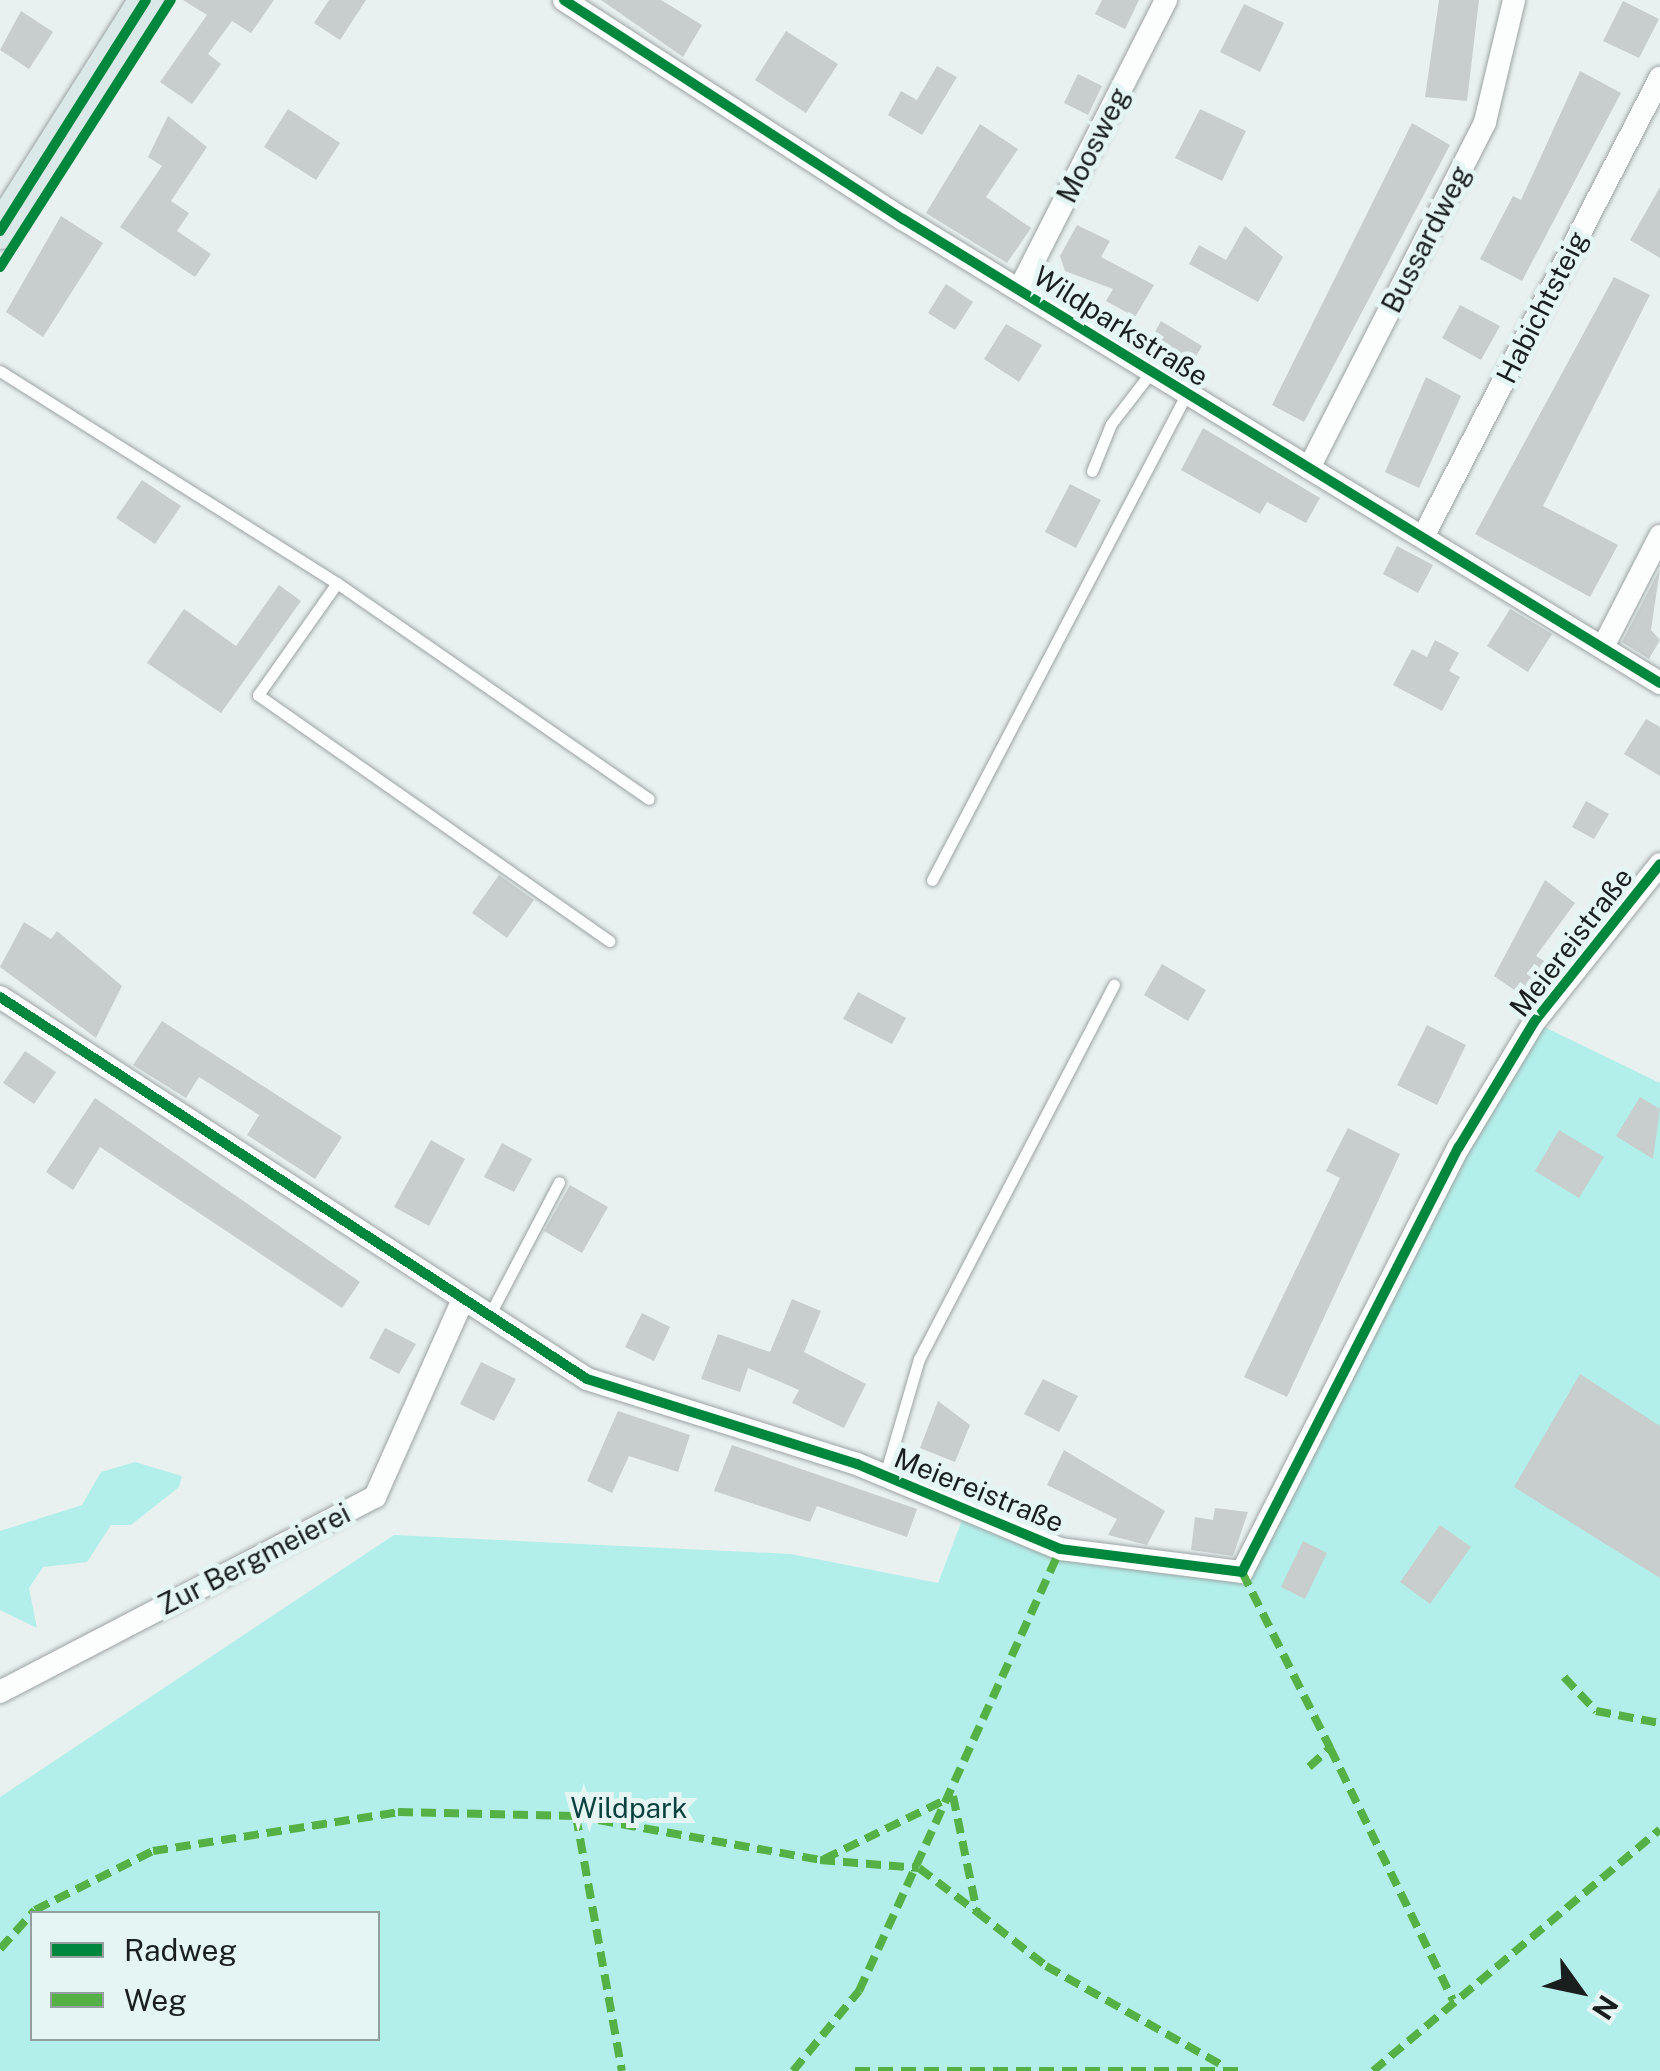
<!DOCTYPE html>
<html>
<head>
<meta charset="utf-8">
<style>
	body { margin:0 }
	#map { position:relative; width:1660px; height:2071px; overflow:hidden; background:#e8f1f0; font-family:"Public Sans",sans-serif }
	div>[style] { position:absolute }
	.green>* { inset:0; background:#b3efea }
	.building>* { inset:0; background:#c7cecd }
	.roads { filter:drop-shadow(0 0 2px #9da3a3) drop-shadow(0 0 2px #9da3a3) }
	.lane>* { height:11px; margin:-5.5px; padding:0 5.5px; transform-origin:5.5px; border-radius:5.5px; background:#fcfdfd }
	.street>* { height:22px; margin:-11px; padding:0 11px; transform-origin:11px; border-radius:11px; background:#fcfdfd }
	.primary>* { height:35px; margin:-17.5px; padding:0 17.5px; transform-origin:17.5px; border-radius:17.5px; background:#dae8e7 }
	.quiet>* { height:8px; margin-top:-4px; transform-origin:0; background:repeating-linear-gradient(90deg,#55b145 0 15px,transparent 0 23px) }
	.cycleway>* { height:10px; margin:-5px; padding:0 5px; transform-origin:5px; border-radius:5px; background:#00873e }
	span { translate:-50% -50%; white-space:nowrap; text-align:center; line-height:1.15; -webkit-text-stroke:10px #e4f5f4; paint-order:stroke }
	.street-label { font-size:28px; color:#191f1e }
	.park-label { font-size:28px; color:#0a413e }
	.legend { position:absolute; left:30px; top:1911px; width:350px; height:130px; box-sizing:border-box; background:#e4f5f4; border:2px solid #939f9e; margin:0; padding:12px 18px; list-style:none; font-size:30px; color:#191f1e }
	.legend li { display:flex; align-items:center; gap:20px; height:50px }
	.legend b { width:50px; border:2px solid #939f9e }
	.north { position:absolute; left:1530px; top:1941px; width:100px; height:100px; -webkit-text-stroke:8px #e4f5f4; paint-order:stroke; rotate:123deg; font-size:28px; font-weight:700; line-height:40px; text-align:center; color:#191f1e }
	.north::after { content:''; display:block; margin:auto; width:35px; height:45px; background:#191f1e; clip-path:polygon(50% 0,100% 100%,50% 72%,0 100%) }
</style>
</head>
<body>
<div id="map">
	<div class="green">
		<div style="clip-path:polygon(evenodd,1534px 1022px,1660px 1083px,1660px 2071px,0 2071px,0 1797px,394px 1535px,791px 1554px,938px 1583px,967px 1507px,1060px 1549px,1242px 1572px,1534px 1022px,32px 1914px,378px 1914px,378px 2038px,32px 2038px,32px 1914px)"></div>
		<div style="clip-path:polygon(135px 1462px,182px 1476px,179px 1487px,131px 1525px,111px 1525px,87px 1562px,43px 1567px,29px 1588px,37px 1628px,0 1610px,0 1531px,82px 1505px,101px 1472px)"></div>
	</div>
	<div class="building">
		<div style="clip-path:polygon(183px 0,274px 0,251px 33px,232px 21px,208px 54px,221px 64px,192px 104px,160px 82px,207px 15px)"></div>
		<div style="clip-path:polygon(329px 0,366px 0,340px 40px,314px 23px)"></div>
		<div style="clip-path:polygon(601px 0,661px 0,702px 25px,683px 57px)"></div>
		<div style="clip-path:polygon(1102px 0,1139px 0,1125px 29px,1095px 14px)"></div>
		<div style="clip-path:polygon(1439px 0,1479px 0,1467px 101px,1425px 97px)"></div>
		<div style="clip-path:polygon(1623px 1px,1659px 19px,1639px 58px,1603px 41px)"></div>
		<div style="clip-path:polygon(1244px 4px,1284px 23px,1260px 72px,1220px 52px)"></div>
		<div style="clip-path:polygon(21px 11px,53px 32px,29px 69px,0 50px)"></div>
		<div style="clip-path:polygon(786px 31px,838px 64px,806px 113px,755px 80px)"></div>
		<div style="clip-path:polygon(937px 66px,957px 77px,922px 135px,888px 115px,901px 91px,917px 100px)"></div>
		<div style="clip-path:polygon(1580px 71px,1621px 93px,1522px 281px,1480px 259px,1513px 196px,1521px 200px)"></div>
		<div style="clip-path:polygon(1078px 74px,1102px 86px,1088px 115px,1064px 103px)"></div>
		<div style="clip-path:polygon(288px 109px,340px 143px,316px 180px,264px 147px)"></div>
		<div style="clip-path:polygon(1200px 109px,1246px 131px,1222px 181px,1175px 158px)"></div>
		<div style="clip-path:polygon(168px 116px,207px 147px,171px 201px,189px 213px,177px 231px,211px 254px,195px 277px,120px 227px,162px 166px,148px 157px)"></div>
		<div style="clip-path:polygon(1412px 123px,1450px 145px,1304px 422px,1272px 405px)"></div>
		<div style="clip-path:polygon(980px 124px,1018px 149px,986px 197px,1031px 228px,1007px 263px,926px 213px)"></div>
		<div style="clip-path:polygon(1660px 187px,1660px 258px,1630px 240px)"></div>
		<div style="clip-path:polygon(61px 216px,103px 243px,43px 337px,6px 312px)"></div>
		<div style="clip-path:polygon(1077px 225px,1110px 241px,1101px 257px,1154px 285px,1135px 317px,1106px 301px,1113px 289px,1065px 271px,1060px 256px)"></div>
		<div style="clip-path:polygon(1245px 226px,1283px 257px,1258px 302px,1189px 264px,1199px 245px,1226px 260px)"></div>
		<div style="clip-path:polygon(1614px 277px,1650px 295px,1543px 506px,1618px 545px,1590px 597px,1475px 534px)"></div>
		<div style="clip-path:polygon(946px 284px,973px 302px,955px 330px,928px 313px)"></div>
		<div style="clip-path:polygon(1460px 305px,1500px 326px,1481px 360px,1442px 338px)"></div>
		<div style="clip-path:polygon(1161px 321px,1202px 346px,1187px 372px,1146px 348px)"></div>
		<div style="clip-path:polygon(1006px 324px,1042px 345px,1019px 382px,984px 359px)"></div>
		<div style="clip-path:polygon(1426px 377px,1461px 396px,1419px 488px,1385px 472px)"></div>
		<div style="clip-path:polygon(1203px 428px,1320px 498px,1306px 523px,1267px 502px,1260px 514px,1181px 470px)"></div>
		<div style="clip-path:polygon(142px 480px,181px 506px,155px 544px,116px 518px)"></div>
		<div style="clip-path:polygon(1070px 484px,1101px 500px,1076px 548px,1045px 532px)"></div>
		<div style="clip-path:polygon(1397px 546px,1433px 565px,1418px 593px,1383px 574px)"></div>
		<div style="clip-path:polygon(1660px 569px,1651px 630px,1660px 640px,1649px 659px,1622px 642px)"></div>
		<div style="clip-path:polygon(279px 585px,301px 601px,221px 713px,147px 663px,184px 609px,236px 646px)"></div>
		<div style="clip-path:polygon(1510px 609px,1552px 634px,1528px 672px,1487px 646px)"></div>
		<div style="clip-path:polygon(1435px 640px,1459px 653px,1449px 671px,1460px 677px,1442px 711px,1393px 685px,1412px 649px,1427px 657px)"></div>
		<div style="clip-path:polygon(1646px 719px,1660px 727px,1660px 776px,1624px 754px)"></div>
		<div style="clip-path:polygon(1586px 801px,1609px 814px,1594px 839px,1572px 827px)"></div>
		<div style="clip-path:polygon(499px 875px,534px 900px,507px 938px,472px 913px)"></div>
		<div style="clip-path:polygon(1545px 880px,1575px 903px,1536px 956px,1549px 964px,1526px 998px,1494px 976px)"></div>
		<div style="clip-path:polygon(24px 922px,51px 939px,57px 931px,122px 986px,96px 1038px,0 967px)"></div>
		<div style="clip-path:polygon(1162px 964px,1206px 990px,1188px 1021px,1144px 995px)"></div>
		<div style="clip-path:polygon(858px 992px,906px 1018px,892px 1044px,843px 1019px)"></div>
		<div style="clip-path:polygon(162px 1021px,342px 1137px,315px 1179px,247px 1135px,259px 1115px,199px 1077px,186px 1098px,133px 1065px)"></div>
		<div style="clip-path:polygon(1427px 1025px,1466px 1045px,1437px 1105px,1397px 1085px)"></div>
		<div style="clip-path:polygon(25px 1051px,56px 1072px,34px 1104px,3px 1083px)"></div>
		<div style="clip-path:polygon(1640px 1097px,1660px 1109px,1653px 1159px,1616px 1136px)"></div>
		<div style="clip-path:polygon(95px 1098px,360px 1282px,342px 1308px,100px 1147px,73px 1190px,46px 1172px)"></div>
		<div style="clip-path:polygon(1348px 1128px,1400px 1154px,1287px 1397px,1244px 1377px,1340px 1178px,1326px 1171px)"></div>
		<div style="clip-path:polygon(1559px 1130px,1604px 1157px,1579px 1198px,1535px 1171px)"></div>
		<div style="clip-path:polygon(431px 1140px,465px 1159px,429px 1226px,394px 1207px)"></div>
		<div style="clip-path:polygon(502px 1143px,532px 1159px,514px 1192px,484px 1177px)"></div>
		<div style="clip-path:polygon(570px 1185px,608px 1207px,582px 1253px,544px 1231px)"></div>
		<div style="clip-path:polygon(792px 1299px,821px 1311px,804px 1352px,866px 1384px,844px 1428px,792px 1403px,799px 1390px,748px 1368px,740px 1392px,701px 1379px,718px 1334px,770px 1352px)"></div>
		<div style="clip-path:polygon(642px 1313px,670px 1327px,654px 1361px,625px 1347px)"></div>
		<div style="clip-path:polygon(385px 1328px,416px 1344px,399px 1374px,369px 1358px)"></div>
		<div style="clip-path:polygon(481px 1362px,516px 1379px,494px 1421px,460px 1404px)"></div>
		<div style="clip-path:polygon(1580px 1374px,1660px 1426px,1660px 1578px,1514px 1487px)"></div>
		<div style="clip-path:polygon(1043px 1379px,1078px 1396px,1059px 1432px,1024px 1414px)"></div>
		<div style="clip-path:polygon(938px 1401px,970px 1425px,955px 1462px,920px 1448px)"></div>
		<div style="clip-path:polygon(618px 1411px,690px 1435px,678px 1472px,629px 1456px,612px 1493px,587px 1481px)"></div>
		<div style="clip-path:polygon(732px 1445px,917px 1509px,907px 1537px,817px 1506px,810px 1522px,714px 1491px)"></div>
		<div style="clip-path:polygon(1064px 1450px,1165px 1511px,1147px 1545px,1108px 1535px,1117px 1519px,1047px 1485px)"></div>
		<div style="clip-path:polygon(1215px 1508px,1248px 1512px,1233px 1556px,1191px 1550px,1195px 1517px,1213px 1520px)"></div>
		<div style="clip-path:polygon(1440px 1525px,1471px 1547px,1430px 1604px,1400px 1582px)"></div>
		<div style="clip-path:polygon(1303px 1541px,1327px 1553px,1305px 1599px,1281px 1587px)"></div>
	</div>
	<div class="roads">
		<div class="lane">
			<div style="left:0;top:371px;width:398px;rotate:32.2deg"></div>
			<div style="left:337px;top:583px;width:379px;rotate:34.7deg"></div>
			<div style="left:1092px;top:471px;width:51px;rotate:-68deg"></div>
			<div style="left:1111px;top:424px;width:67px;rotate:-52.3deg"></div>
			<div style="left:337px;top:583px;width:137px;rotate:125.2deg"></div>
			<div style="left:258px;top:695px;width:429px;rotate:35deg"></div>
			<div style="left:932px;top:880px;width:550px;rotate:-62.36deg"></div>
			<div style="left:489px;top:1316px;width:151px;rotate:-62.4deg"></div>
			<div style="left:885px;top:1475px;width:121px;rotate:-73.7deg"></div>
			<div style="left:919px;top:1359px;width:422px;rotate:-62.5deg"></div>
		</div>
		<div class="street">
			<div style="left:564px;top:0;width:404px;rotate:32.9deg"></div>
			<div style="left:903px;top:219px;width:888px;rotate:31.51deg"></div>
			<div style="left:1019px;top:290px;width:325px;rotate:-63.1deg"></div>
			<div style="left:1309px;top:468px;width:388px;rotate:-63deg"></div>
			<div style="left:1485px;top:122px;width:125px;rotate:-76.6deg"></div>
			<div style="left:1423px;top:537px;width:517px;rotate:-62.69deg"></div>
			<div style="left:1603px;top:647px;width:125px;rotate:-62.8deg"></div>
			<div style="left:0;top:997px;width:700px;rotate:33.05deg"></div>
			<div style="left:587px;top:1379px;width:283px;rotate:17.5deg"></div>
			<div style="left:857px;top:1464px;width:220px;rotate:22.7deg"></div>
			<div style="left:1060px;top:1549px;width:183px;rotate:7.2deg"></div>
			<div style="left:1242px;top:1572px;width:477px;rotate:-63deg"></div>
			<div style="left:1459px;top:1147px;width:146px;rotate:-59deg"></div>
			<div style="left:1534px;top:1022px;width:202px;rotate:-51.4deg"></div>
			<div style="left:0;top:1692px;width:423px;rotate:-27.5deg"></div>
			<div style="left:375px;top:1497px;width:211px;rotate:-66deg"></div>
		</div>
		<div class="primary">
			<div style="left:0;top:231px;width:273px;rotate:-57.7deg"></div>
		</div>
	</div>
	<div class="quiet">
		<div style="left:1242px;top:1572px;width:197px;rotate:63.4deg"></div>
		<div style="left:1564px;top:1677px;width:47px;rotate:46.7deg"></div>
		<div style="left:1596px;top:1711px;width:65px;rotate:10.6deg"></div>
		<div style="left:1309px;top:1767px;width:28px;rotate:-42deg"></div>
		<div style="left:1330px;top:1748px;width:280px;rotate:64deg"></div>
		<div style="left:576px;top:1816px;width:259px;rotate:79.8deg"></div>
		<div style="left:824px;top:1859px;width:144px;rotate:-26deg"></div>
		<div style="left:953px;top:1796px;width:118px;rotate:78.3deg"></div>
		<div style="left:977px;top:1912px;width:88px;rotate:38deg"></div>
		<div style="left:1046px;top:1966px;width:206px;rotate:29.4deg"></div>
		<div style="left:0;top:1949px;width:52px;rotate:-48.1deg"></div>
		<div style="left:35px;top:1910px;width:132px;rotate:-26.6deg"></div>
		<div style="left:153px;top:1851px;width:248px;rotate:-9deg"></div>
		<div style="left:398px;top:1812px;width:178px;rotate:1.3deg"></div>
		<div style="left:576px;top:1816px;width:248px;rotate:10.2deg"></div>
		<div style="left:820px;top:1860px;width:99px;rotate:4.6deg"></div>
		<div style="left:919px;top:1868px;width:73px;rotate:37.2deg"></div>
		<div style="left:793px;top:2071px;width:104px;rotate:-50.5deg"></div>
		<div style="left:859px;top:1991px;width:486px;rotate:-65.5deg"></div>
		<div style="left:855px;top:2071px;width:391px"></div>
		<div style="left:1373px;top:2071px;width:375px;rotate:-40.1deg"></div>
	</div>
	<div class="cycleway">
		<div style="left:564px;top:0;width:404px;rotate:32.9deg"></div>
		<div style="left:903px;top:219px;width:888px;rotate:31.51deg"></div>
		<div style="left:0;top:231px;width:273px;rotate:-57.7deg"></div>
		<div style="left:0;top:267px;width:317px;rotate:-57.4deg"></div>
		<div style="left:0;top:997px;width:700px;rotate:33.05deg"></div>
		<div style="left:587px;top:1379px;width:283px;rotate:17.5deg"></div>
		<div style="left:857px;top:1464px;width:220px;rotate:22.7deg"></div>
		<div style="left:1060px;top:1549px;width:183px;rotate:7.2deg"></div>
		<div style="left:1242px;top:1572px;width:477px;rotate:-63deg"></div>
		<div style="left:1459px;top:1147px;width:146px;rotate:-59deg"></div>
		<div style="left:1534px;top:1022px;width:202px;rotate:-51.4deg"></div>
	</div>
	<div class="street-label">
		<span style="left:1093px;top:145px;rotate:-63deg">Moosweg</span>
		<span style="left:1426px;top:239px;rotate:-63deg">Bussardweg</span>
		<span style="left:1542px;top:307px;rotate:-63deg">Habichtsteig</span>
		<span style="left:1121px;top:326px;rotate:32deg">Wildparkstraße</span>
		<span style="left:1571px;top:942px;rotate:-52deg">Meiereistraße</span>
		<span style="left:979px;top:1490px;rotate:22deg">Meiereistraße</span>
		<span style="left:254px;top:1559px;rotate:-27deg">Zur Bergmeierei</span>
	</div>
	<div class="park-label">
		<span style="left:629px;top:1808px">Wildpark</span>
	</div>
	<ul class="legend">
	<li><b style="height:12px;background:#00873e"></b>Radweg</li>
	<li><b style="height:12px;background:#55b145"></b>Weg</li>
	</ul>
	<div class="north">N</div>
</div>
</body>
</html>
